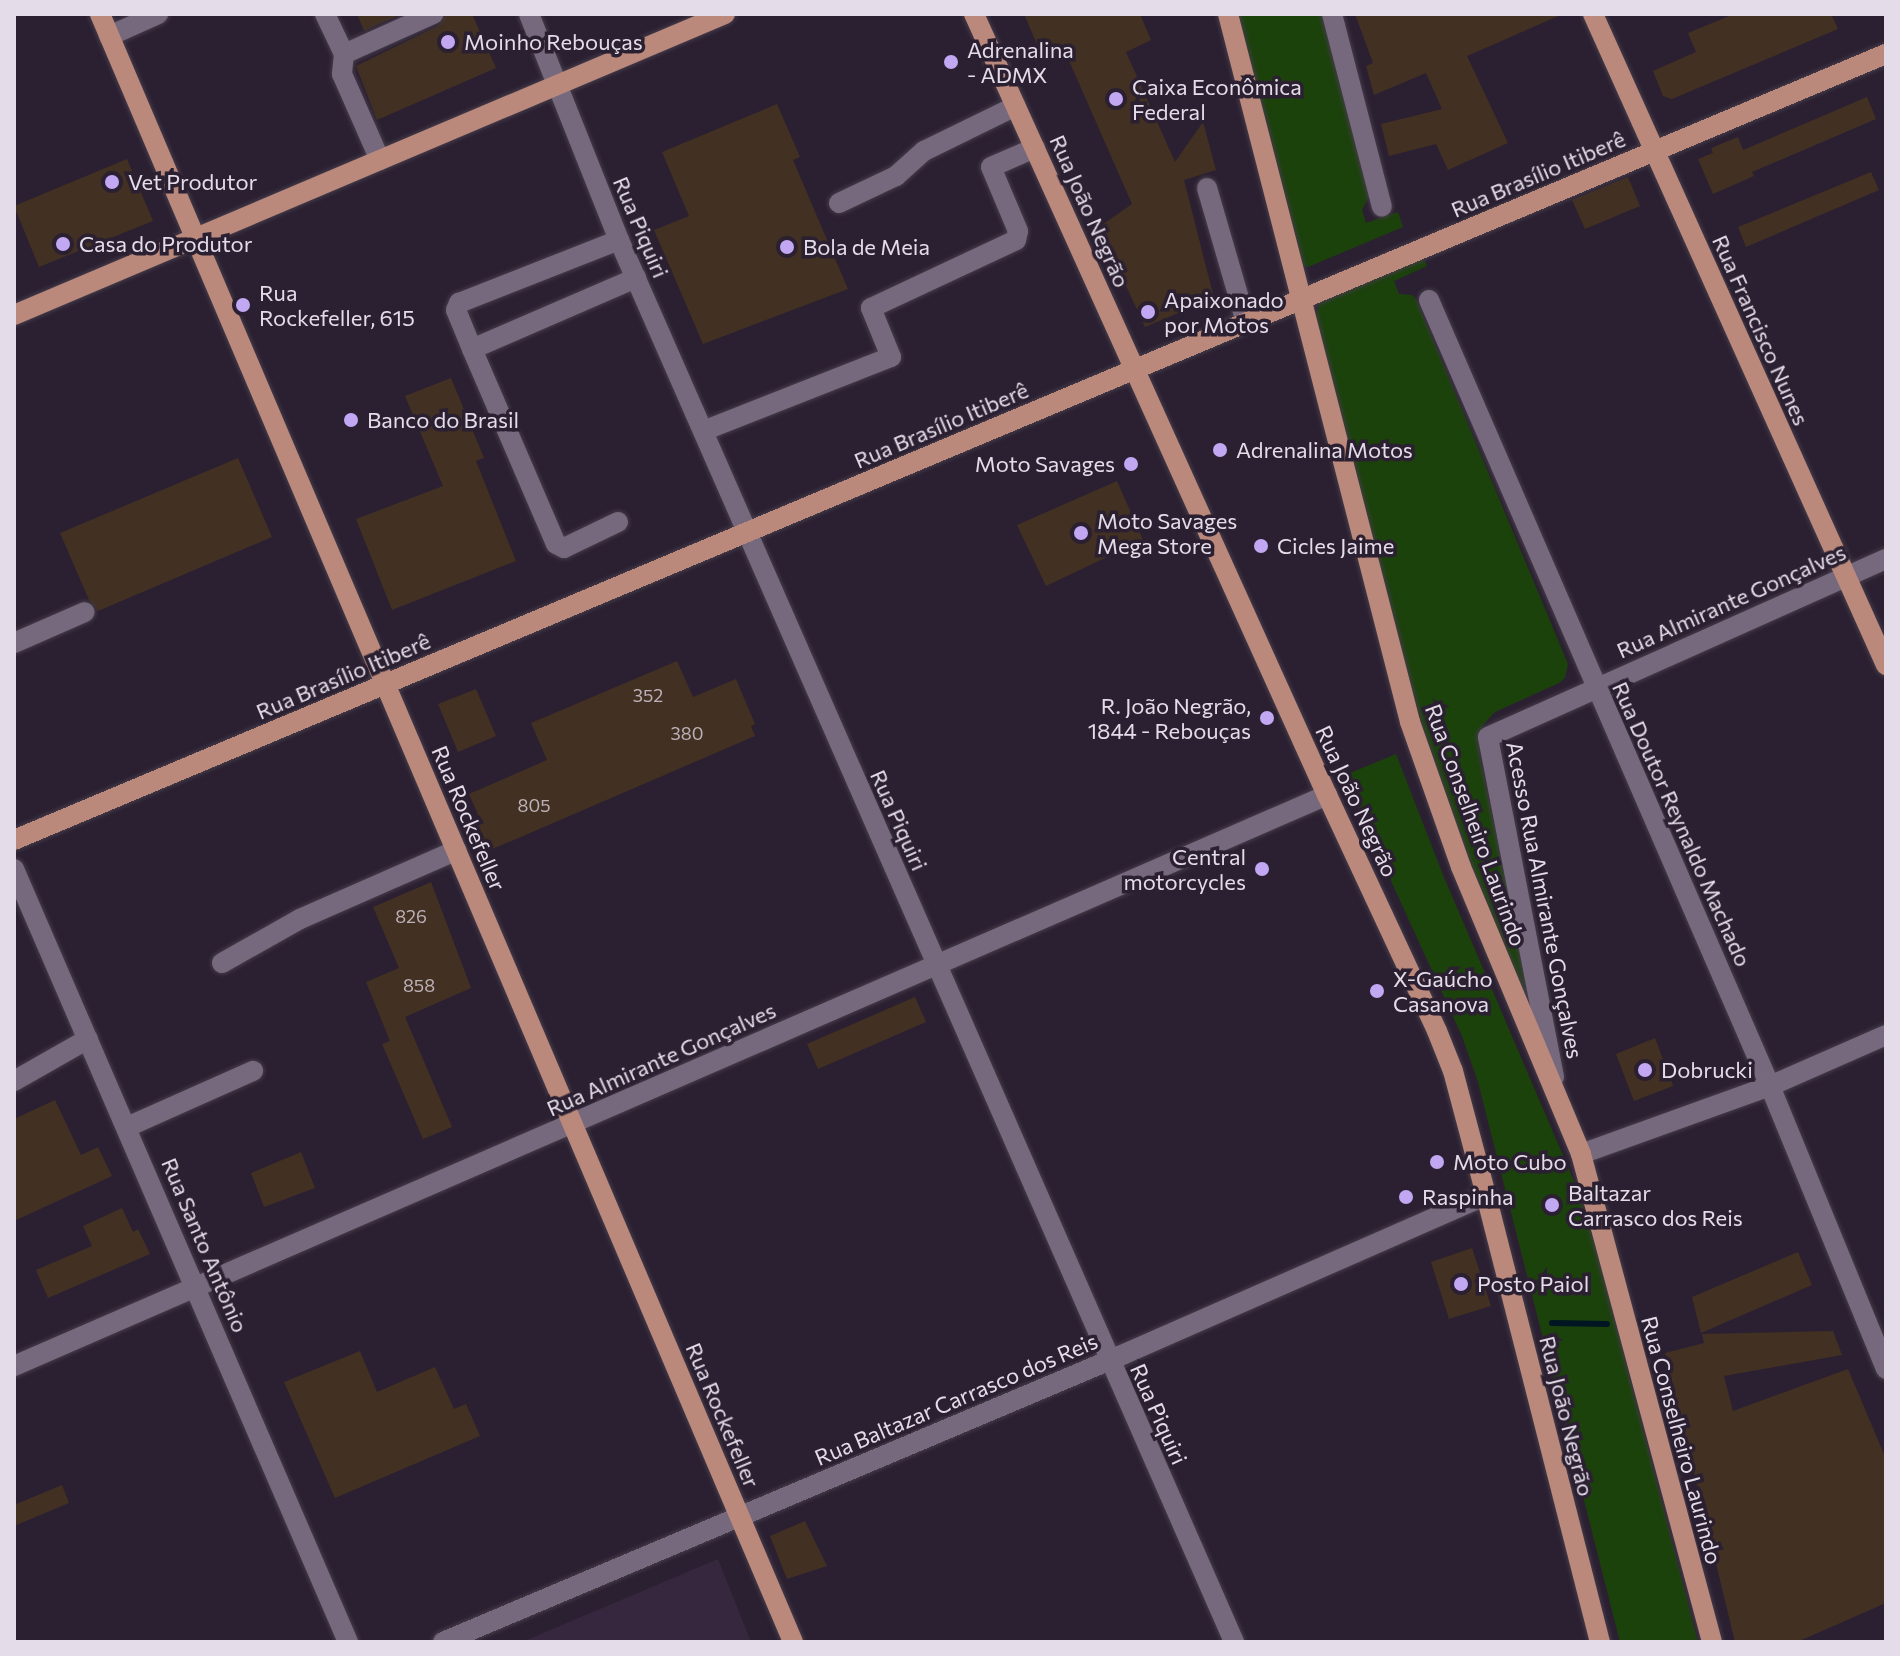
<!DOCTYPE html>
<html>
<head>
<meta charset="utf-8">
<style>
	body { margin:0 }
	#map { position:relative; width:1900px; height:1656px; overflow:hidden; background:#2b2031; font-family:Commissioner,sans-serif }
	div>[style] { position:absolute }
	.built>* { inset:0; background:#36273e }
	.green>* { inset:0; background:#1c420c }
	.stream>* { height:6px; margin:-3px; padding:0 3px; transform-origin:3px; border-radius:3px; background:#001622 }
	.building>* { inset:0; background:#423023 }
	.roads { filter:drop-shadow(0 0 2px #453c4a) drop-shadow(0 0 2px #453c4a) }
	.minor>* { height:20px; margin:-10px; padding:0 10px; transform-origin:10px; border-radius:10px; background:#76697d }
	.major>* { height:20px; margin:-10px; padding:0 10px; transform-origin:10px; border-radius:10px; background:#ba897c }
	.dots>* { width:22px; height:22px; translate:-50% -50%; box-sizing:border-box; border:4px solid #2b2031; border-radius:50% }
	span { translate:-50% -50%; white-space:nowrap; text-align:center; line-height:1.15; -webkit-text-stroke:7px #2b2031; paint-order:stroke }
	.number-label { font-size:18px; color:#bcb1b7 }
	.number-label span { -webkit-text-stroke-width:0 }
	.poi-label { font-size:22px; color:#e4dce8 }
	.left { translate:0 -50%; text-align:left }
	.right { translate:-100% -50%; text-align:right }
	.street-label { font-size:22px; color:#e4dce8 }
	.frame { position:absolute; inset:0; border:16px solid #e4dce8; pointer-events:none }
</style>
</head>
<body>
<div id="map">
	<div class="built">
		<div style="clip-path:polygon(718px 1559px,751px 1642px,522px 1642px)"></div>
	</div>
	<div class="green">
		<div style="clip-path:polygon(1238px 14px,1322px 14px,1370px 194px,1362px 210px,1366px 223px,1398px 212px,1403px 227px,1308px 267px,1303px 265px)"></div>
		<div style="clip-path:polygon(1422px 253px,1427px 266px,1394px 281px,1399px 294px,1412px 295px,1416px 299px,1568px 664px,1565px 678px,1559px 683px,1495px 712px,1483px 725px,1479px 738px,1479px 754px,1530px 990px,1528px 994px,1523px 993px,1463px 854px,1416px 719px,1316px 315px,1322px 296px)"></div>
		<div style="clip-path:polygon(1396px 754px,1443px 875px,1574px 1181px,1597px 1251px,1698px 1642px,1620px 1642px,1478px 1082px,1462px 1036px,1343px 776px)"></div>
	</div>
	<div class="stream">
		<div style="left:1552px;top:1323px;width:55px;rotate:1deg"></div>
	</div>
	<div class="building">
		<div style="clip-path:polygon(357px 14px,401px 14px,364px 31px)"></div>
		<div style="clip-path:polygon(446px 14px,472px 14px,496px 68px,377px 120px,356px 66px,438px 26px)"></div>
		<div style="clip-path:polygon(1024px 14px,1140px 14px,1151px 40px,1126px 52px,1175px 162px,1203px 122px,1216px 170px,1184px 180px,1214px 298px,1145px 327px,1099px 227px,1132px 204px,1063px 47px,1042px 56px)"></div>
		<div style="clip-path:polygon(1355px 14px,1563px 14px,1467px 56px,1508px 143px,1448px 170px,1436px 144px,1389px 156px,1381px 124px,1442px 109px,1426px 73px,1374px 95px,1366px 66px,1373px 63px)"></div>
		<div style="clip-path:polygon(1734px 14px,1831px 14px,1838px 29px,1672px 99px,1663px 96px,1653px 71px,1696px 52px,1688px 33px)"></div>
		<div style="clip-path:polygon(1867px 97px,1876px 119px,1752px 172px,1754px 176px,1713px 194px,1698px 159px,1713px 153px,1711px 148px,1738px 137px,1743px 150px)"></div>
		<div style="clip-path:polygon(777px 104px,800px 157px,793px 160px,848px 289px,703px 344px,654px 230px,689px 216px,662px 152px)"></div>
		<div style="clip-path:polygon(127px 159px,153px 221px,39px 267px,14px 206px)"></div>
		<div style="clip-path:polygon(1871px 172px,1879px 190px,1746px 247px,1738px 227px)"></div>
		<div style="clip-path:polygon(1628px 177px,1640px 206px,1585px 229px,1572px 200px)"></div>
		<div style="clip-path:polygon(451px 378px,484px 458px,476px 461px,516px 561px,392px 610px,356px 519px,443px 486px,405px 396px)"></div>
		<div style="clip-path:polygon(238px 458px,272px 537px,98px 611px,89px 600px,60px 533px)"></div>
		<div style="clip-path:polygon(1117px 481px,1143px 540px,1046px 586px,1017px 525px)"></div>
		<div style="clip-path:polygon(677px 661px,693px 697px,736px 679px,755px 724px,751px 726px,755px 736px,488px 851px,474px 819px,479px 817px,469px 794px,547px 760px,531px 723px)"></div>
		<div style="clip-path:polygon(476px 689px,496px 736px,458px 752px,438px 704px)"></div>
		<div style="clip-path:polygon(431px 882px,471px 988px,405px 1017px,452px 1127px,423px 1139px,382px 1044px,390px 1041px,366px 982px,399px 968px,373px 907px)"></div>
		<div style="clip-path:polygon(915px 997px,926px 1022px,818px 1069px,807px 1044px)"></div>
		<div style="clip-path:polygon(1655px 1038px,1673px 1086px,1634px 1101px,1616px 1054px)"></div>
		<div style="clip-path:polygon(55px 1100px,81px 1155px,98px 1147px,112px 1176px,14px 1221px,14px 1119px)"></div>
		<div style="clip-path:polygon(301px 1152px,315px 1188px,264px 1207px,251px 1173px)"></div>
		<div style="clip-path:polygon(122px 1208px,133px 1232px,138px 1229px,150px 1254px,48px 1298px,36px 1270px,92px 1246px,83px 1226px)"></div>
		<div style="clip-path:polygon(1472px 1248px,1491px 1306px,1449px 1319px,1431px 1262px)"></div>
		<div style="clip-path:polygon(1798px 1252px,1812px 1285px,1701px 1333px,1692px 1297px)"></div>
		<div style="clip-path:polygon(1833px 1331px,1842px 1355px,1724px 1376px,1733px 1411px,1848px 1369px,1886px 1459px,1886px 1603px,1797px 1642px,1735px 1642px,1665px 1353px,1704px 1343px,1702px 1334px)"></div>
		<div style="clip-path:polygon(360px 1351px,377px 1392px,435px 1367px,454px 1409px,466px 1404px,480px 1436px,335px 1498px,284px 1382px)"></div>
		<div style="clip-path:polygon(62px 1485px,69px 1503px,14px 1526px,14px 1505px)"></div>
		<div style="clip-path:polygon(805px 1521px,827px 1566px,787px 1579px,770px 1536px)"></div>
	</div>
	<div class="roads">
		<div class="minor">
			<div style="left:325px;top:14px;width:44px;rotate:64.6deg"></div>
			<div style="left:344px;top:54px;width:20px;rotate:96deg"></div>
			<div style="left:342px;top:74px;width:94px;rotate:66.2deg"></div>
			<div style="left:529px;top:14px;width:243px;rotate:68.3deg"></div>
			<div style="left:619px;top:240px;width:1531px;rotate:66.31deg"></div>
			<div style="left:1332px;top:14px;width:199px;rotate:75.5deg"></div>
			<div style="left:109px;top:36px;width:54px;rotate:-24.2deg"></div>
			<div style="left:344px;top:54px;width:98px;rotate:-24.2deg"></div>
			<div style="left:1207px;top:188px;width:140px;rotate:73.8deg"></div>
			<div style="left:839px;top:203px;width:63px;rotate:-25.3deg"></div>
			<div style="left:896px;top:176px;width:38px;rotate:-42deg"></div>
			<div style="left:924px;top:151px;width:102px;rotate:-26.1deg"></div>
			<div style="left:1429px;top:300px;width:857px;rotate:66.55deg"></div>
			<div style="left:1770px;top:1086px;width:306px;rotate:67.7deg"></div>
			<div style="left:472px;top:349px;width:42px;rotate:-112.3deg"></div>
			<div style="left:456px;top:310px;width:8px;rotate:-67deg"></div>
			<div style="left:459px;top:303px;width:172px;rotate:-21.5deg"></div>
			<div style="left:703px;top:431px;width:202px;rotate:-21.5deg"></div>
			<div style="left:891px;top:357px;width:53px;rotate:-112.2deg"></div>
			<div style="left:871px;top:308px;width:160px;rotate:-25.1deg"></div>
			<div style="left:1016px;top:240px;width:9px;rotate:-77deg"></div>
			<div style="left:1018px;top:231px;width:69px;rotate:-112.9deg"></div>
			<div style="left:991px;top:167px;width:48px;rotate:-23.4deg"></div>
			<div style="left:618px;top:522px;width:60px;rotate:154.3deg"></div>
			<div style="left:564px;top:548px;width:9px;rotate:-153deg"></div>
			<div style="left:556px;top:544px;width:212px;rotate:-113.3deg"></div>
			<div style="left:472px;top:349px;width:179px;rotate:-23.4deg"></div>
			<div style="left:14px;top:643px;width:77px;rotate:-23.6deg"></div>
			<div style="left:14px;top:869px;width:842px;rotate:66.63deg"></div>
			<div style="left:222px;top:963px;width:90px;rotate:-29.4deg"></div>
			<div style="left:300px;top:919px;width:171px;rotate:-23.7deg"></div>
			<div style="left:1554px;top:1077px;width:346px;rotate:-101deg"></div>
			<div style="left:1488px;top:737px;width:436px;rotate:-24.1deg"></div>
			<div style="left:14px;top:1081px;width:85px;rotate:-29.6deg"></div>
			<div style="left:127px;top:1127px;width:138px;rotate:-24deg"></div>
			<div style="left:1581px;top:1154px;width:201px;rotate:-19.8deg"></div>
			<div style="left:1770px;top:1086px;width:127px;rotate:-23.7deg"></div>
			<div style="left:14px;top:1366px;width:1432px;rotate:-23.5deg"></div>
			<div style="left:443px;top:1642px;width:737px;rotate:-22.91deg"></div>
			<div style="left:1122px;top:1355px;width:398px;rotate:-23.7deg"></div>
		</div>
		<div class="major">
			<div style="left:100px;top:14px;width:1769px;rotate:66.94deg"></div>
			<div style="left:974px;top:14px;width:857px;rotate:65.68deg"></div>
			<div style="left:1327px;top:795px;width:260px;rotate:65deg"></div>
			<div style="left:1437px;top:1031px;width:43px;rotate:68.2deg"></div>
			<div style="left:1453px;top:1071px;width:128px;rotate:75.1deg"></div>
			<div style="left:1486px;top:1195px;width:461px;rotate:75.7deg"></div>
			<div style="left:1228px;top:14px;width:731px;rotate:75.58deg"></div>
			<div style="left:1410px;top:722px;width:154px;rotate:70.6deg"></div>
			<div style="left:1461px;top:867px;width:311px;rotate:67.3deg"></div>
			<div style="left:1581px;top:1154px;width:505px;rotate:74.97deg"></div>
			<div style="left:1593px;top:14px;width:714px;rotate:65.77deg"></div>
			<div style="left:14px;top:315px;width:772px;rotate:-22.95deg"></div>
			<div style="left:14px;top:840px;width:2030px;rotate:-22.78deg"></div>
		</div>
	</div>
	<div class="dots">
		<div style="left:448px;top:42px;background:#c2a8f3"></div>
		<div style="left:951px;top:62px;background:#c2a8f3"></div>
		<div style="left:1116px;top:99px;background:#c2a8f3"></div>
		<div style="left:112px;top:182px;background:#c2a8f3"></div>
		<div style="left:63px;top:244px;background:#c2a8f3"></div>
		<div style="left:787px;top:247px;background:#c2a8f3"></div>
		<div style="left:243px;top:305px;background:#c2a8f3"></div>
		<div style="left:1148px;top:312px;background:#c2a8f3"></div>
		<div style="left:351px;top:420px;background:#c2a8f3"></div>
		<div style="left:1220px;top:450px;background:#c2a8f3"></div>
		<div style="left:1131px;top:464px;background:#c2a8f3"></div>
		<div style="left:1081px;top:533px;background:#c2a8f3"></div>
		<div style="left:1261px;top:546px;background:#c2a8f3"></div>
		<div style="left:1267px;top:718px;background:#c2a8f3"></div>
		<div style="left:1262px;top:869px;background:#c2a8f3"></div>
		<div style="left:1377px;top:991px;background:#c2a8f3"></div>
		<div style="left:1645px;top:1070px;background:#c2a8f3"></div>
		<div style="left:1437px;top:1162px;background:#c2a8f3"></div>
		<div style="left:1406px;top:1197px;background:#c2a8f3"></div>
		<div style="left:1552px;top:1205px;background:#c2a8f3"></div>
		<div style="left:1461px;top:1284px;background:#c2a8f3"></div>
	</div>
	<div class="number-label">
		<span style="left:648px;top:695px">352</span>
		<span style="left:687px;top:733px">380</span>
		<span style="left:534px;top:805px">805</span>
		<span style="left:411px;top:916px">826</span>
		<span style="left:419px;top:985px">858</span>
	</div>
	<div class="poi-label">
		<span class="left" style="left:464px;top:42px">Moinho Rebouças</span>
		<span class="left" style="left:967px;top:62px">Adrenalina<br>- ADMX</span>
		<span class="left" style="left:1132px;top:99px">Caixa Econômica<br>Federal</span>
		<span class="left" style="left:128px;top:182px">Vet Produtor</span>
		<span class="left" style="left:79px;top:244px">Casa do Produtor</span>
		<span class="left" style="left:803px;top:247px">Bola de Meia</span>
		<span class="left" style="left:259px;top:305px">Rua<br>Rockefeller, 615</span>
		<span class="left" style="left:1164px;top:312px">Apaixonado<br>por Motos</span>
		<span class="left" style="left:367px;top:420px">Banco do Brasil</span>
		<span class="left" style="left:1236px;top:450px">Adrenalina Motos</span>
		<span class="right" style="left:1115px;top:464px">Moto Savages</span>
		<span class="left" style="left:1097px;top:533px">Moto Savages<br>Mega Store</span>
		<span class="left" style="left:1277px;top:546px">Cicles Jaime</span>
		<span class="right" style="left:1251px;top:718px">R. João Negrão,<br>1844 - Rebouças</span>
		<span class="right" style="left:1246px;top:869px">Central<br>motorcycles</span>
		<span class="left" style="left:1393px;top:991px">X-Gaúcho<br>Casanova</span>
		<span class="left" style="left:1661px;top:1070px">Dobrucki</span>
		<span class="left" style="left:1453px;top:1162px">Moto Cubo</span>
		<span class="left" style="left:1568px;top:1205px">Baltazar<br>Carrasco dos Reis</span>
		<span class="left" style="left:1422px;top:1197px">Raspinha</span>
		<span class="left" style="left:1477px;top:1284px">Posto Paiol</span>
	</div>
	<div class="street-label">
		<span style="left:1538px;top:174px;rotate:-23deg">Rua Brasílio Itiberê</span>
		<span style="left:1090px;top:211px;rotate:66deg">Rua João Negrão</span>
		<span style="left:641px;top:227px;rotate:67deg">Rua Piquiri</span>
		<span style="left:1761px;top:330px;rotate:66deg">Rua Francisco Nunes</span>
		<span style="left:941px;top:425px;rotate:-23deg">Rua Brasílio Itiberê</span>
		<span style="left:1731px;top:601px;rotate:-24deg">Rua Almirante Gonçalves</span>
		<span style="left:343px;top:676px;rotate:-23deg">Rua Brasílio Itiberê</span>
		<span style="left:1357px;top:801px;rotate:65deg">Rua João Negrão</span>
		<span style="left:469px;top:818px;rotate:67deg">Rua Rockefeller</span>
		<span style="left:899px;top:820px;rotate:66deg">Rua Piquiri</span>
		<span style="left:1682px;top:824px;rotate:66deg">Rua Doutor Reynaldo Machado</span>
		<span style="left:1476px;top:825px;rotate:70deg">Rua Conselheiro Laurindo</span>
		<span style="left:1545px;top:900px;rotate:79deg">Acesso Rua Almirante Gonçalves</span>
		<span style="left:661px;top:1059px;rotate:-24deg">Rua Almirante Gonçalves</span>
		<span style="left:205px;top:1245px;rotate:67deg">Rua Santo Antônio</span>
		<span style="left:956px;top:1399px;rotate:-23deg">Rua Baltazar Carrasco dos Reis</span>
		<span style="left:1159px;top:1414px;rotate:66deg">Rua Piquiri</span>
		<span style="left:723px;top:1415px;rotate:67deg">Rua Rockefeller</span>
		<span style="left:1567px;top:1416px;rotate:76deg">Rua João Negrão</span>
		<span style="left:1682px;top:1440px;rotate:75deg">Rua Conselheiro Laurindo</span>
	</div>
	<div class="frame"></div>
</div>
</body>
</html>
